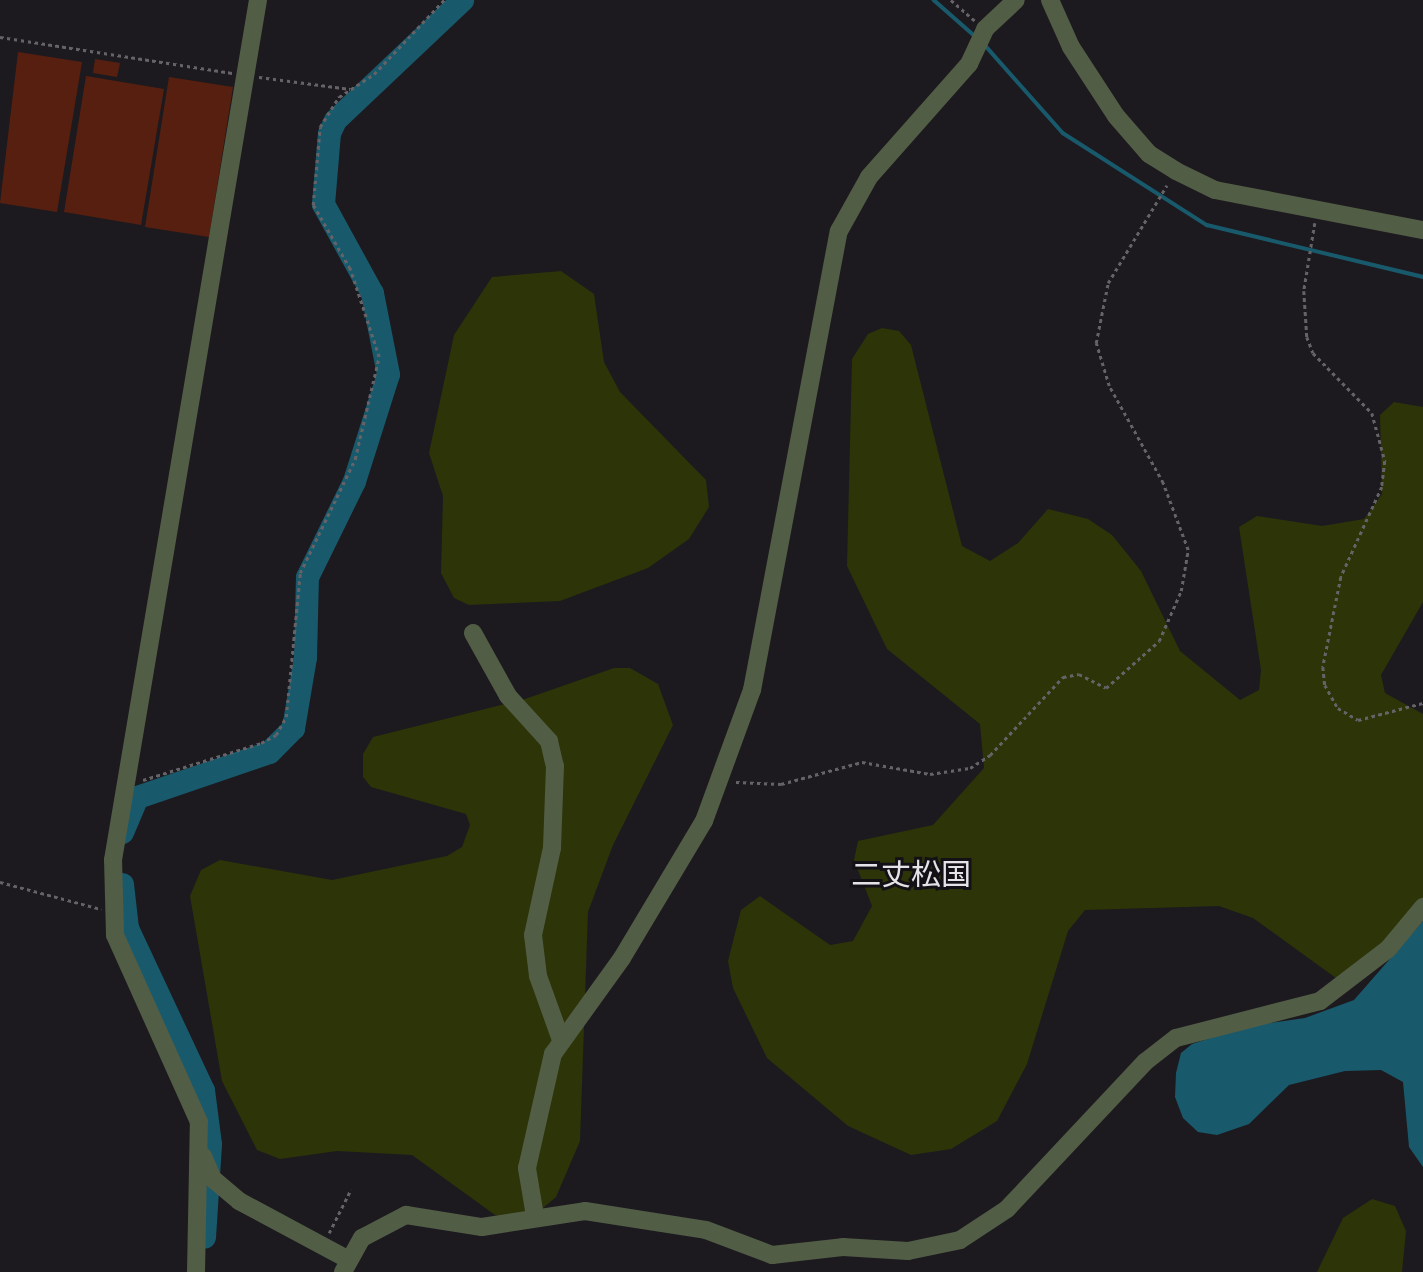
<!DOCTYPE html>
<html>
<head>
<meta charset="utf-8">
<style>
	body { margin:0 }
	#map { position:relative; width:1423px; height:1272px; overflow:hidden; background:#1c1a1f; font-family:Commissioner,"Noto Sans JP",sans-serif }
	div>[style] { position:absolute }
	.green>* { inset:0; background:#2c3408 }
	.water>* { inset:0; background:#185a6c }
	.stream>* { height:3.5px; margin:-1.75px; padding:0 1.75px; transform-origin:1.75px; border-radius:1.75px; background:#185a6c }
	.river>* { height:23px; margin:-11.5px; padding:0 11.5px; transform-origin:11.5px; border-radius:11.5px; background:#185a6c }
	.building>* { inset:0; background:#571f0f }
	.path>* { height:2.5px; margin-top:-1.25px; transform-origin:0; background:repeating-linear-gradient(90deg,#656367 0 3.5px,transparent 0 7px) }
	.minor>* { height:18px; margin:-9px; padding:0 9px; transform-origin:9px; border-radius:9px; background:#525d46 }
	span { translate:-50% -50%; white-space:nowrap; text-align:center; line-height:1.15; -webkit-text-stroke:6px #131116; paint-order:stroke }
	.quarter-label { font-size:30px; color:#e5e3e7 }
</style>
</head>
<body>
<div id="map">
	<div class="green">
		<div style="clip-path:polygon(561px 271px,594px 294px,604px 362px,620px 392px,706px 480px,709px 507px,689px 539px,648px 568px,560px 601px,469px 605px,454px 598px,441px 573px,443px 496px,429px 453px,454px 335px,492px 277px)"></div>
		<div style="clip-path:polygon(882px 328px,899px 331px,911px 345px,962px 546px,990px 561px,1018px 543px,1048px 509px,1088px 519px,1112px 535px,1141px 571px,1180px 651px,1240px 700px,1259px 690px,1261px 670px,1239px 527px,1257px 516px,1322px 526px,1364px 519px,1382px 494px,1380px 415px,1394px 402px,1423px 407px,1423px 602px,1381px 675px,1385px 693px,1423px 714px,1423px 898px,1394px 938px,1340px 981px,1253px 918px,1219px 906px,1085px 910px,1068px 931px,1027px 1064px,997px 1121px,951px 1149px,911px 1155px,848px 1126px,767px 1058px,733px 988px,728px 961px,741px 910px,760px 896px,830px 945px,853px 941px,872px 906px,854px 860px,858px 841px,933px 825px,984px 768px,980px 724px,887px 649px,847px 566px,852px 359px,868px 334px)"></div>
		<div style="clip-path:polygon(614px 668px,630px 668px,658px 684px,673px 725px,613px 845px,588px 912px,580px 1141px,556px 1197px,536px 1214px,512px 1219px,495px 1215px,412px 1155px,337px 1151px,280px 1159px,257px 1150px,222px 1081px,190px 896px,201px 870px,220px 860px,332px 880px,447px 856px,462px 847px,470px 825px,466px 814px,371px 787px,363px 777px,363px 754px,373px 737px,525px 699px)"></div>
		<div style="clip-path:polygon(1372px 1199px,1395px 1206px,1406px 1231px,1402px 1272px,1317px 1272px,1343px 1218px)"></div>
	</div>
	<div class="water">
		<div style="clip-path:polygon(1423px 921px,1423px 1167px,1409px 1147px,1403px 1082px,1381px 1070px,1345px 1071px,1289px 1085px,1249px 1124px,1217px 1135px,1198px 1132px,1183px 1118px,1175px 1097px,1176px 1073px,1181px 1053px,1192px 1044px,1248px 1026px,1305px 1018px,1354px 1000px)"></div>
	</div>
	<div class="stream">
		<div style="left:934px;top:0;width:56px;rotate:41.4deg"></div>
		<div style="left:984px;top:44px;width:119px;rotate:48.4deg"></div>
		<div style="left:1063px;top:133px;width:171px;rotate:32.6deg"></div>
		<div style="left:1207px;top:225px;width:222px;rotate:13.5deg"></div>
	</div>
	<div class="river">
		<div style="left:122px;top:832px;width:38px;rotate:-67deg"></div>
		<div style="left:137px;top:797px;width:139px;rotate:-18.8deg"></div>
		<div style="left:269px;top:752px;width:34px;rotate:-45deg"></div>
		<div style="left:293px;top:728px;width:72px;rotate:-80.4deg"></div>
		<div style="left:305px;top:657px;width:80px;rotate:-88.6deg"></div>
		<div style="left:307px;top:577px;width:107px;rotate:-63.9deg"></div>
		<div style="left:354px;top:481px;width:112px;rotate:-72.4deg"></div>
		<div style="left:388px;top:374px;width:83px;rotate:-101.2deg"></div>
		<div style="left:372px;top:293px;width:102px;rotate:-118.8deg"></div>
		<div style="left:323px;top:204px;width:71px;rotate:-85.2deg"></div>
		<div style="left:329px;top:133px;width:14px;rotate:-65deg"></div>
		<div style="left:335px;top:120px;width:175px;rotate:-43.4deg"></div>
		<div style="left:122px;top:884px;width:44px;rotate:83.5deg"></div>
		<div style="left:127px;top:928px;width:179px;rotate:64.9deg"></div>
		<div style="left:203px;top:1090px;width:54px;rotate:82.6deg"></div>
		<div style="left:210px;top:1144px;width:93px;rotate:93.7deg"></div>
	</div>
	<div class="building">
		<div style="clip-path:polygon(18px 52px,82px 62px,57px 212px,0 203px)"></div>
		<div style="clip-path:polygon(95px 59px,120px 63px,117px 77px,93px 73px)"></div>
		<div style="clip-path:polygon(86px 76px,164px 89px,141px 225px,64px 212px)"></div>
		<div style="clip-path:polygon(169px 77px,233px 87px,209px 237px,145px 227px)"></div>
	</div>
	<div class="path">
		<div style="left:951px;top:0;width:32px;rotate:41deg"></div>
		<div style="left:0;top:37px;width:235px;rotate:8.8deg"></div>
		<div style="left:259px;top:77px;width:92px;rotate:7.5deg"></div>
		<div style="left:1315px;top:223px;width:69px;rotate:99.2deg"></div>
		<div style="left:1304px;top:291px;width:46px;rotate:86.3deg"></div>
		<div style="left:1307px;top:337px;width:17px;rotate:69deg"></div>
		<div style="left:1313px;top:353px;width:84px;rotate:45.5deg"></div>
		<div style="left:1372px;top:413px;width:50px;rotate:74.8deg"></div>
		<div style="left:1385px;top:461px;width:26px;rotate:97deg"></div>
		<div style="left:1382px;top:487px;width:99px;rotate:114.5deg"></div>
		<div style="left:1341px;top:577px;width:92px;rotate:101.3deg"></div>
		<div style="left:1323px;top:667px;width:18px;rotate:84deg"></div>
		<div style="left:1325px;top:685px;width:26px;rotate:61deg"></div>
		<div style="left:1338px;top:708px;width:23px;rotate:31deg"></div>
		<div style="left:1358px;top:720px;width:67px;rotate:-14.7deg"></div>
		<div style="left:143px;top:780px;width:124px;rotate:-17.4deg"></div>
		<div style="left:261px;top:743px;width:17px;rotate:-28deg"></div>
		<div style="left:276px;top:735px;width:21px;rotate:-61deg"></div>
		<div style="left:286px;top:717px;width:145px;rotate:-84.4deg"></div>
		<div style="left:300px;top:573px;width:127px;rotate:-64.2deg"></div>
		<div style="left:355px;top:459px;width:105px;rotate:-76.8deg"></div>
		<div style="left:379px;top:357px;width:93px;rotate:-108.2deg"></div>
		<div style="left:350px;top:269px;width:74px;rotate:-120deg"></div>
		<div style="left:313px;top:205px;width:78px;rotate:-84.9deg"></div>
		<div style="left:320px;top:127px;width:36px;rotate:-58deg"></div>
		<div style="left:339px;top:97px;width:42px;rotate:-33.3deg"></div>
		<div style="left:374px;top:74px;width:102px;rotate:-46.6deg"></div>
		<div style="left:736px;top:782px;width:45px;rotate:2.5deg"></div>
		<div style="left:781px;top:784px;width:84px;rotate:-15.2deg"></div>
		<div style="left:862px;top:762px;width:69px;rotate:10deg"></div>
		<div style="left:930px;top:774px;width:40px;rotate:-8.5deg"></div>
		<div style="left:970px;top:768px;width:24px;rotate:-33deg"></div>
		<div style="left:990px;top:755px;width:107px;rotate:-46.9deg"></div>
		<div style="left:1063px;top:677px;width:16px;rotate:-11deg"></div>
		<div style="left:1079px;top:674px;width:30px;rotate:27deg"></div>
		<div style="left:1106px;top:688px;width:71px;rotate:-41.6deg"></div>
		<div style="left:1159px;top:641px;width:55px;rotate:-66.3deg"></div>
		<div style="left:1181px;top:591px;width:42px;rotate:-80.3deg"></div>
		<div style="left:1188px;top:550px;width:72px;rotate:-110.5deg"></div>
		<div style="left:1163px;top:483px;width:111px;rotate:-119.1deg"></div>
		<div style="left:1109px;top:386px;width:45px;rotate:-106.8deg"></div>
		<div style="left:1096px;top:343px;width:61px;rotate:-78.7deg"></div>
		<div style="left:1108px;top:283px;width:114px;rotate:-59deg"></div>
		<div style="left:0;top:882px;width:105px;rotate:15deg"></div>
		<div style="left:329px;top:1233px;width:49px;rotate:-63.4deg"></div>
	</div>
	<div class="minor">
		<div style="left:1050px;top:0;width:51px;rotate:65.9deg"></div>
		<div style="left:1071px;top:47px;width:82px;rotate:56.9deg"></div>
		<div style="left:1116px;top:116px;width:50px;rotate:49deg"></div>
		<div style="left:1149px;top:154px;width:32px;rotate:32deg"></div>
		<div style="left:1176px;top:171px;width:43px;rotate:26deg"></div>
		<div style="left:1215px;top:190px;width:212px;rotate:10.9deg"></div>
		<div style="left:473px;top:633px;width:72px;rotate:60.9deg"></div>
		<div style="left:508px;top:696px;width:61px;rotate:47.7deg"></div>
		<div style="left:549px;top:741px;width:26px;rotate:77deg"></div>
		<div style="left:555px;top:766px;width:82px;rotate:92.1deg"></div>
		<div style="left:552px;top:848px;width:89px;rotate:102.3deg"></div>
		<div style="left:533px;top:935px;width:41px;rotate:83deg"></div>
		<div style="left:538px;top:976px;width:65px;rotate:70.2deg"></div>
		<div style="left:203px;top:1156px;width:25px;rotate:67deg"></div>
		<div style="left:213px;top:1179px;width:34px;rotate:40deg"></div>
		<div style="left:239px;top:1201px;width:123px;rotate:28.2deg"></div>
		<div style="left:535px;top:1216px;width:49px;rotate:-99.5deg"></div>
		<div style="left:527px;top:1168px;width:117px;rotate:-77.2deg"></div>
		<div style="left:553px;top:1054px;width:118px;rotate:-54.3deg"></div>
		<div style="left:622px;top:958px;width:160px;rotate:-59.1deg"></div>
		<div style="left:704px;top:821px;width:140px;rotate:-69.9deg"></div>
		<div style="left:752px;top:690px;width:467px;rotate:-79.3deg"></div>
		<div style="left:839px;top:231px;width:62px;rotate:-60.9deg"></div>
		<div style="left:869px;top:177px;width:151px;rotate:-48.5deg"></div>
		<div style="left:969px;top:64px;width:38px;rotate:-65deg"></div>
		<div style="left:985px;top:29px;width:42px;rotate:-43.1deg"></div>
		<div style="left:196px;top:1272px;width:150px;rotate:-88.9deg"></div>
		<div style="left:199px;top:1122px;width:205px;rotate:-114.2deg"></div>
		<div style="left:115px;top:935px;width:75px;rotate:-91.5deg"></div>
		<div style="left:113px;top:860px;width:872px;rotate:-80.43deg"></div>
		<div style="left:343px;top:1272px;width:39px;rotate:-61deg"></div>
		<div style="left:362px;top:1238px;width:50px;rotate:-27.6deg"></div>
		<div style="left:406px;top:1215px;width:77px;rotate:9deg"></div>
		<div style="left:482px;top:1227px;width:104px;rotate:-8.8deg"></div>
		<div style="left:585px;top:1211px;width:122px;rotate:8.9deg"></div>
		<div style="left:706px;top:1230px;width:71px;rotate:20.7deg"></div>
		<div style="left:772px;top:1255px;width:71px;rotate:-6.4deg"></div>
		<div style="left:843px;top:1247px;width:65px;rotate:3.5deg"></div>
		<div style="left:908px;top:1251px;width:53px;rotate:-11.9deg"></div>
		<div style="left:960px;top:1240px;width:56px;rotate:-33.4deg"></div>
		<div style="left:1007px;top:1209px;width:202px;rotate:-46.8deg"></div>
		<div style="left:1145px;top:1062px;width:39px;rotate:-38deg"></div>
		<div style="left:1176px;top:1038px;width:149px;rotate:-14.4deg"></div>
		<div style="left:1320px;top:1001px;width:86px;rotate:-37.4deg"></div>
		<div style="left:1388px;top:949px;width:55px;rotate:-50.2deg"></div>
	</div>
	<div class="quarter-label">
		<span style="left:911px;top:873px">二丈松国</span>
	</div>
</div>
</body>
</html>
